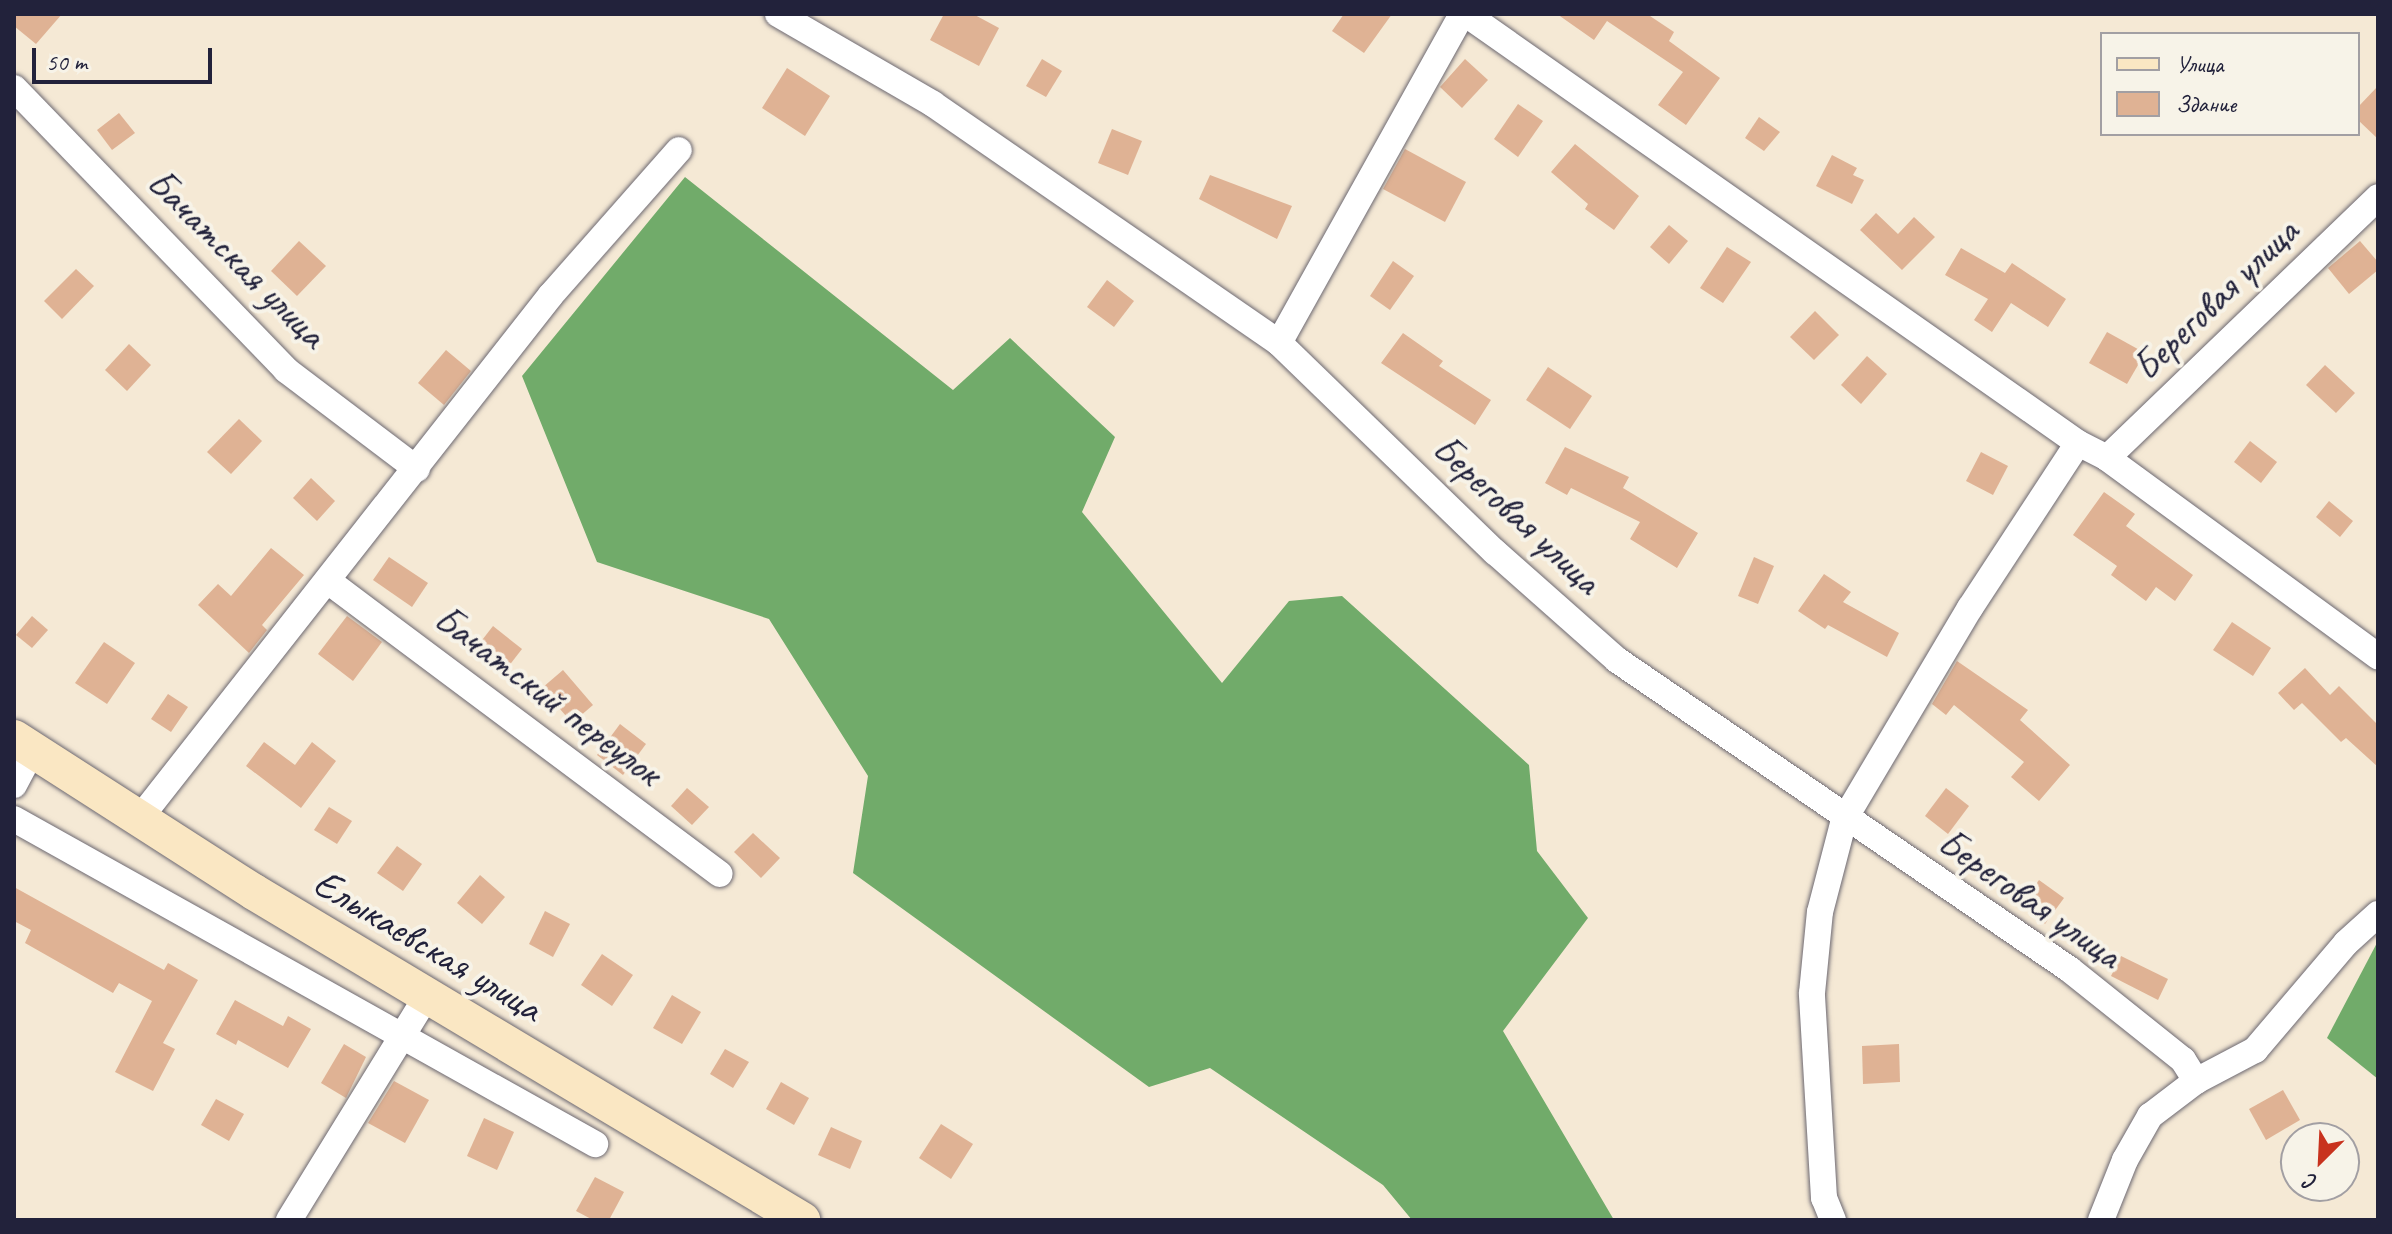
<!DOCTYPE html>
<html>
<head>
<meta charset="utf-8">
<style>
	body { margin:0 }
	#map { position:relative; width:2392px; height:1234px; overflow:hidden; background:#f5e9d5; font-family:Caveat,sans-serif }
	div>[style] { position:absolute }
	.forest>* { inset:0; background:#71ab6a }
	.building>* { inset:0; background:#dfb294 }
	.roads { filter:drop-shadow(0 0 2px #6c6871) drop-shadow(0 0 2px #6c6871) }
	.street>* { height:26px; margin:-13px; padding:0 13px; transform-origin:13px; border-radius:13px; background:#fff }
	.secondary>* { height:36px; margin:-18px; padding:0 18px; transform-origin:18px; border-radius:18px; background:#fae7c3 }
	span { translate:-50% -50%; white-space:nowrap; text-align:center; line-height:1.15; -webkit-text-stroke:8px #f7f3e8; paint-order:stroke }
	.street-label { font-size:40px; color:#22223b }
	.frame { position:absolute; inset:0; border:16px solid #22223b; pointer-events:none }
	.legend { position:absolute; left:2100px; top:32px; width:260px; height:104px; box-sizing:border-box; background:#f7f3e8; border:2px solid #a29fa3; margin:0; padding:10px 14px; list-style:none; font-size:24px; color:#22223b }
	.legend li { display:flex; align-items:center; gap:16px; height:40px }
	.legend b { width:40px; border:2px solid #a29fa3 }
	.north { position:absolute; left:2280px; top:1122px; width:80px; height:80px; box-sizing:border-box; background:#f7f3e8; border:2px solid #a29fa3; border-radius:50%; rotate:204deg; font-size:22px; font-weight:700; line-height:32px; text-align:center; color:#22223b }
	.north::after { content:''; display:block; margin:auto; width:28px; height:36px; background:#c8321e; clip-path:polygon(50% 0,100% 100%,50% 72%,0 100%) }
	.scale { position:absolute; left:32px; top:48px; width:180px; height:36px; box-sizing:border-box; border:4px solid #22223b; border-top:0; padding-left:10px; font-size:24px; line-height:28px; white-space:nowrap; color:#22223b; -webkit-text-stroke:6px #f7f3e8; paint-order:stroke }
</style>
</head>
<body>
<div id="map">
	<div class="forest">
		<div style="clip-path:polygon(685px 177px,953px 390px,1010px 338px,1115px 437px,1082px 512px,1222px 683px,1289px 601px,1342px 596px,1529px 765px,1537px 851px,1588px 918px,1503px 1031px,1614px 1220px,1412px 1220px,1383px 1185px,1210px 1068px,1149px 1087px,853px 873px,868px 776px,769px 619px,597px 562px,522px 376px)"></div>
		<div style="clip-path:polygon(2378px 941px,2378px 1079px,2327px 1038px)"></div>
	</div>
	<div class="building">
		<div style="clip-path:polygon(14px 14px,62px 14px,36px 44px,14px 26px)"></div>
		<div style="clip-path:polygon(944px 14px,973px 14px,999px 28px,979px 66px,930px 40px)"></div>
		<div style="clip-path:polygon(1344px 14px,1392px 14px,1364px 53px,1332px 31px)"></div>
		<div style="clip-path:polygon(1557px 14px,1647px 14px,1674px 32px,1669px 41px,1720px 78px,1686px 125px,1658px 105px,1683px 72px,1607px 21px,1594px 40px)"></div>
		<div style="clip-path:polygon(1042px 59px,1062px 71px,1046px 97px,1026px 86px)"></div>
		<div style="clip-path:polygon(1465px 59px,1488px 80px,1462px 108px,1440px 87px)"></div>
		<div style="clip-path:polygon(787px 68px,830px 96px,805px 136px,762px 108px)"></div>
		<div style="clip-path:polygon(2378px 86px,2378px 139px,2358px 120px,2358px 107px)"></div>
		<div style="clip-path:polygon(1518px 104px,1543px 121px,1518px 157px,1494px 139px)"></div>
		<div style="clip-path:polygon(119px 113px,135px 133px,112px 150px,97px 130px)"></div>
		<div style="clip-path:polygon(1759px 117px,1780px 132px,1764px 151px,1745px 138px)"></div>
		<div style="clip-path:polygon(1112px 129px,1142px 141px,1128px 175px,1098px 163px)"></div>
		<div style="clip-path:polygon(1575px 144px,1639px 196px,1614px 230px,1585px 209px,1588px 204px,1551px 172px)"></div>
		<div style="clip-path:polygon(1405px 149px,1466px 182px,1445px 222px,1383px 189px)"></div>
		<div style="clip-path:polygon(1832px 155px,1857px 168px,1853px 175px,1864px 180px,1852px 204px,1816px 186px)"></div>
		<div style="clip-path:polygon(1210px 175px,1292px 206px,1277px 239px,1199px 199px)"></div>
		<div style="clip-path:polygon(1876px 213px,1898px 234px,1914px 217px,1935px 237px,1902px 270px,1860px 230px)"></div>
		<div style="clip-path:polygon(1669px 225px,1688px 241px,1669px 264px,1650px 247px)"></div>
		<div style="clip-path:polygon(299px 241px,326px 266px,297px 296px,271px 271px)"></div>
		<div style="clip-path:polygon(2360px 241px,2378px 262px,2378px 270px,2349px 294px,2328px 268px)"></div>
		<div style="clip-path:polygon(1727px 247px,1751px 262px,1723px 303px,1700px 288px)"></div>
		<div style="clip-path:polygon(1961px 248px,2005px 273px,2012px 263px,2066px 299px,2048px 327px,2011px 303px,1992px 332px,1974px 320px,1988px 299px,1945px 275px)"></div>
		<div style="clip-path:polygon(1393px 261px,1414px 276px,1390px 310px,1370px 296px)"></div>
		<div style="clip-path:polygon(76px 269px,94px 286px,62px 319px,44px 301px)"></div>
		<div style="clip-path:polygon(1107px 280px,1134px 301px,1114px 327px,1087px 307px)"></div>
		<div style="clip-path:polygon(1815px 311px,1839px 335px,1814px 360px,1790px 337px)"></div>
		<div style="clip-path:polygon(2107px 332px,2145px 353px,2127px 384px,2089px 363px)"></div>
		<div style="clip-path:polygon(1403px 333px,1443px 361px,1439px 366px,1491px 400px,1475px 425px,1381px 363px)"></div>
		<div style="clip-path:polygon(129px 344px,151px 365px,127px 391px,105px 370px)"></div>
		<div style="clip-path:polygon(446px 350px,471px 371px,444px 405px,418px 383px)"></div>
		<div style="clip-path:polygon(1867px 356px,1887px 374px,1861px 404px,1841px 385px)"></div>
		<div style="clip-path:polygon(2325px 365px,2355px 393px,2336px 413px,2306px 385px)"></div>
		<div style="clip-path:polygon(1548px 367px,1592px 396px,1570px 429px,1526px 400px)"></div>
		<div style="clip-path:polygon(239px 419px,262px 441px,231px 474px,207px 452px)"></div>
		<div style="clip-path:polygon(2250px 441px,2277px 462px,2261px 483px,2234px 462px)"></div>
		<div style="clip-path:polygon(1565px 447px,1629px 477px,1623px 488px,1698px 533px,1677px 568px,1630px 539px,1640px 522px,1571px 488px,1567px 495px,1545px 483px)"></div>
		<div style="clip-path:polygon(1981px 452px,2008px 466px,1993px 495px,1966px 481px)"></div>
		<div style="clip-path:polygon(311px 478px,335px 501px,317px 521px,293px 498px)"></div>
		<div style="clip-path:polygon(2104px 492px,2135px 514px,2126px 526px,2193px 575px,2175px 601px,2156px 587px,2146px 601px,2111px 575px,2117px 566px,2073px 535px)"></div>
		<div style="clip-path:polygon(2329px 501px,2353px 521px,2340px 537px,2316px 517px)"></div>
		<div style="clip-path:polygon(271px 548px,304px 575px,262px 625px,267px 630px,249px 653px,198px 605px,218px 584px,231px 596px)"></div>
		<div style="clip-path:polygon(389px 557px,428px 583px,412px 607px,373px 580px)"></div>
		<div style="clip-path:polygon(1754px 557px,1774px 566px,1758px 604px,1738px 596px)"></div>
		<div style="clip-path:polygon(1824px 574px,1851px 592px,1843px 602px,1899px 633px,1887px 657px,1828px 625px,1825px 629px,1798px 611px)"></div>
		<div style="clip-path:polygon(32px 616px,48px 630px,32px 648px,16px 635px)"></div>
		<div style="clip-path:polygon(347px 616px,382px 642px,353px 681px,318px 654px)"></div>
		<div style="clip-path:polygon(2232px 622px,2271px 648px,2253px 676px,2213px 650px)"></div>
		<div style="clip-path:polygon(493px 626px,522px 649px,501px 676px,472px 653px)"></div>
		<div style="clip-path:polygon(104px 642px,135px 663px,107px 704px,75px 683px)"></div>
		<div style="clip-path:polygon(1957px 661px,2028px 710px,2020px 720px,2070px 765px,2039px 801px,2011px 777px,2024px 762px,1954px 705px,1946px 715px,1932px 704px)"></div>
		<div style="clip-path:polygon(2305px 668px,2330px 695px,2339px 686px,2378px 725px,2378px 767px,2346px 738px,2341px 742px,2302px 703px,2294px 710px,2278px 693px)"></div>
		<div style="clip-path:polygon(563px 670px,593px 705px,572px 723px,542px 688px)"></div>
		<div style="clip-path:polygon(168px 694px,188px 707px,171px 732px,151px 719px)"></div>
		<div style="clip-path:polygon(620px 724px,646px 744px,623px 775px,597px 755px)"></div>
		<div style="clip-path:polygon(264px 742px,295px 765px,312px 742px,336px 761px,301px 808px,246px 766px)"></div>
		<div style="clip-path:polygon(687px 788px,709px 807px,692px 825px,671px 806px)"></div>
		<div style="clip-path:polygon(1946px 788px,1969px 806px,1948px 834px,1925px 816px)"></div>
		<div style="clip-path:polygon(329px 807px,352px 821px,337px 844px,314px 830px)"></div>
		<div style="clip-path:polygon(753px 833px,780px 858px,761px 878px,734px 852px)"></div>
		<div style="clip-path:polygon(397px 846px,422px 864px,403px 891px,377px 873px)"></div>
		<div style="clip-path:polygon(480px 875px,505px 897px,482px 924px,457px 903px)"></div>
		<div style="clip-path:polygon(2039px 880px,2064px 898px,2045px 924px,2020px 906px)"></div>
		<div style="clip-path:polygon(14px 887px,164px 970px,168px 963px,198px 980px,163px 1043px,175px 1049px,153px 1091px,115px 1072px,152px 1001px,119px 983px,113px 993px,25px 943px,31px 930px,14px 921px)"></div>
		<div style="clip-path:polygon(545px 911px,570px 924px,553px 957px,529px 944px)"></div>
		<div style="clip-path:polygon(602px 954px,633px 975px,612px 1006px,581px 985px)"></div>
		<div style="clip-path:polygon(2121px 956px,2168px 979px,2158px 1000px,2111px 976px)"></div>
		<div style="clip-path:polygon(672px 995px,701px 1012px,682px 1044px,653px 1028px)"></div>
		<div style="clip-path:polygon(235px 1000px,283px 1026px,288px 1016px,311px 1029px,288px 1068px,238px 1040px,236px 1045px,216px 1034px)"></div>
		<div style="clip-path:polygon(344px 1044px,366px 1057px,346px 1098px,321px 1083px)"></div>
		<div style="clip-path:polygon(1899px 1044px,1900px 1082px,1863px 1084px,1862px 1046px)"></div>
		<div style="clip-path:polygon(725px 1049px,749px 1062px,733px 1088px,710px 1074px)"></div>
		<div style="clip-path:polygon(394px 1081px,429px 1100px,405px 1143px,368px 1123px)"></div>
		<div style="clip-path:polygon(781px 1082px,809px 1098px,794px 1125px,766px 1109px)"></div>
		<div style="clip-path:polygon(2283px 1090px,2300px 1120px,2266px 1140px,2249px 1109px)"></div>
		<div style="clip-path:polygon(216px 1099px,244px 1114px,229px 1141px,201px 1125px)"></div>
		<div style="clip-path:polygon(484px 1118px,514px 1132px,497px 1170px,467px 1156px)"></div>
		<div style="clip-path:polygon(941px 1124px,973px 1144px,951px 1179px,919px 1158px)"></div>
		<div style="clip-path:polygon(831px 1127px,862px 1141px,850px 1169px,818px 1155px)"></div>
		<div style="clip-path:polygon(595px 1177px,624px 1192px,609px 1220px,593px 1220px,576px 1211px)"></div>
	</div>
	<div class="roads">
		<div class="street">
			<div style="left:778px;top:14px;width:179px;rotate:30.1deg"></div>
			<div style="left:933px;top:104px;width:421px;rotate:34.6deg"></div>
			<div style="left:1279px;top:343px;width:301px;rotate:44.1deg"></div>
			<div style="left:1495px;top:552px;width:163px;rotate:41.5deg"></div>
			<div style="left:1617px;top:660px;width:548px;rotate:34.36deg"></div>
			<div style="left:2069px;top:969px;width:146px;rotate:38.6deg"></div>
			<div style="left:2183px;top:1060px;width:25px;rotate:58deg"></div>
			<div style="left:1466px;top:14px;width:747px;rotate:35.03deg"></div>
			<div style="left:2078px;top:443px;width:33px;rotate:27deg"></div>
			<div style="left:2107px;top:458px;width:336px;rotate:36.2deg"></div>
			<div style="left:14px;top:88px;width:392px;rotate:46deg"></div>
			<div style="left:286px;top:370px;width:164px;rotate:37.1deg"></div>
			<div style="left:1279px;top:343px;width:376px;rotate:-60.9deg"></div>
			<div style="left:2107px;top:458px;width:376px;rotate:-43.9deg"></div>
			<div style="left:328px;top:581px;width:489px;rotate:36.8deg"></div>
			<div style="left:14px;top:785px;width:38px;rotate:-62deg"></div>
			<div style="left:140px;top:818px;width:665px;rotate:-51.84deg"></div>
			<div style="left:551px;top:295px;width:193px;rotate:-48.6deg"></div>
			<div style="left:14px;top:819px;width:666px;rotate:29.22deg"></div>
			<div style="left:289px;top:1220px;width:263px;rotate:-58.4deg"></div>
			<div style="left:1833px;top:1220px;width:24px;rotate:-112deg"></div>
			<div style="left:1824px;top:1198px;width:205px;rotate:-93.4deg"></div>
			<div style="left:1812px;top:993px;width:81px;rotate:-84.4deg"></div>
			<div style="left:1820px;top:912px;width:95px;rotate:-75.4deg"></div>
			<div style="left:1844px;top:820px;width:247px;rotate:-59.3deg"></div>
			<div style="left:1970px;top:608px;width:197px;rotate:-56.8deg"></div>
			<div style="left:2101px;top:1220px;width:65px;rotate:-68.2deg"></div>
			<div style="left:2125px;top:1160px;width:51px;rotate:-60.4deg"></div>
			<div style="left:2150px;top:1116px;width:58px;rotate:-37.3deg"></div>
			<div style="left:2196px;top:1081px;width:67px;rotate:-27.7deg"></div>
			<div style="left:2255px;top:1050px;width:140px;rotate:-49.6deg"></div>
			<div style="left:2346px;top:943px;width:43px;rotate:-42.2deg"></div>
		</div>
		<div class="secondary">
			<div style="left:14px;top:738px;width:285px;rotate:32.7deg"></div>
			<div style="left:254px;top:892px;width:639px;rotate:30.9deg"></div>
		</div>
	</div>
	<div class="street-label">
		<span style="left:237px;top:258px;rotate:45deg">Бачатская улица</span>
		<span style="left:2215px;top:299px;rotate:-44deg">Береговая улица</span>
		<span style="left:1517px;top:514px;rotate:43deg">Береговая улица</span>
		<span style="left:548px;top:695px;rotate:37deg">Бачатский переулок</span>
		<span style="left:2030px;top:898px;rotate:35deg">Береговая улица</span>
		<span style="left:428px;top:945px;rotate:31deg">Елыкаевская улица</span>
	</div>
	<div class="frame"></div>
	<ul class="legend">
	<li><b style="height:10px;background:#fae7c3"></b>Улица</li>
	<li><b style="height:22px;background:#dfb294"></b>Здание</li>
	</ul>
	<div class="north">С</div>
	<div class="scale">50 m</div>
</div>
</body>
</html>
